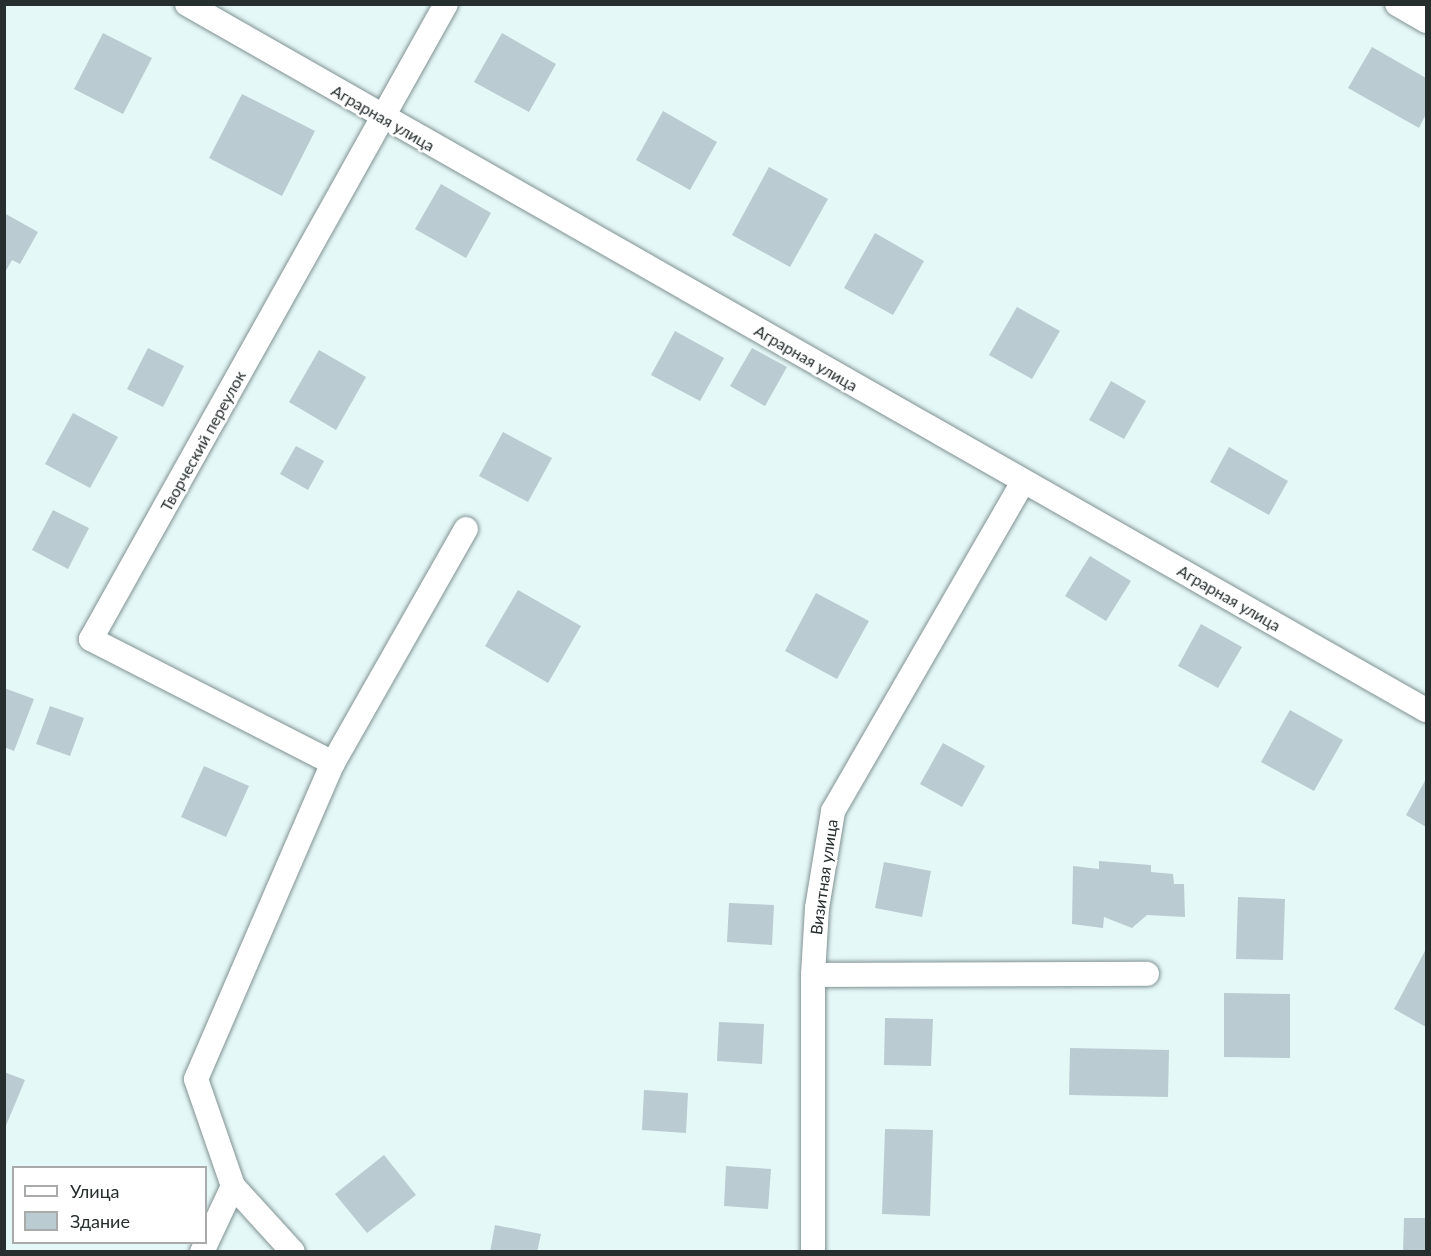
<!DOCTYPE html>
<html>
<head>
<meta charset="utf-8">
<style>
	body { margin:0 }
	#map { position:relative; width:1431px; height:1256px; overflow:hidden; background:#e5f8f8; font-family:Lato,sans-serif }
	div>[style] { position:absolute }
	.building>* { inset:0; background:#bacbd1 }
	.roads { filter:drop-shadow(0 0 2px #809191) drop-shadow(0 0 2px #809191) }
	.minor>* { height:24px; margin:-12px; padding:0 12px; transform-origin:12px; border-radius:12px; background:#fff }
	span { translate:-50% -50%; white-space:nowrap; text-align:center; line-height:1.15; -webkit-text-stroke:4.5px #fff; paint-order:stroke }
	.street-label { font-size:16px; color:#272e2e }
	.frame { position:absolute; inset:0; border:6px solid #272e2e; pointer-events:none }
	.legend { position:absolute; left:12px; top:1166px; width:195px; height:78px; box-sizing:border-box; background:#fff; border:2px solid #a9abab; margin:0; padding:8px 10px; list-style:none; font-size:18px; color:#272e2e }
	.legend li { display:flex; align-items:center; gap:12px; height:30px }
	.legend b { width:30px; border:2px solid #a9abab }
</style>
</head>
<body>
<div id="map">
	<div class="building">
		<div style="clip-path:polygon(103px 33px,152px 58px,123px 114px,74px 89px)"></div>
		<div style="clip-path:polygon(502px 33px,556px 64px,529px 112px,474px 82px)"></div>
		<div style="clip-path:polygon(1372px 47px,1426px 78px,1426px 114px,1419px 128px,1348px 88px)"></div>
		<div style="clip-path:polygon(242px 94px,315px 131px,282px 196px,209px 158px)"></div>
		<div style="clip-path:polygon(663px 111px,717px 142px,690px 190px,636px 160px)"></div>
		<div style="clip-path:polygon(769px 167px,828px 199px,790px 267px,732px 235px)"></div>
		<div style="clip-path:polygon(441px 184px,491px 213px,466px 258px,415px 229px)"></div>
		<div style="clip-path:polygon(4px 213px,38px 232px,20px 264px,12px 260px,4px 274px)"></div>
		<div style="clip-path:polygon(875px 233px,924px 261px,893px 315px,844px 288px)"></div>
		<div style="clip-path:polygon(1017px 307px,1060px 331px,1032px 379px,989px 355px)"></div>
		<div style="clip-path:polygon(675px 331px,724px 358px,700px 401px,651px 375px)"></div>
		<div style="clip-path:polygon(148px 348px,184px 366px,163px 407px,127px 389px)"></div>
		<div style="clip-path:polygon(752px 348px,787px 367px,765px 406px,730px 386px)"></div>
		<div style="clip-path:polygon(319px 350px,366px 377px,336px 430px,289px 402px)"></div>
		<div style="clip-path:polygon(1111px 381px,1146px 401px,1124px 439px,1089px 420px)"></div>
		<div style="clip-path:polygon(73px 413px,118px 437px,90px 488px,45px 464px)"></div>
		<div style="clip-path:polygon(503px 432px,552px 458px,528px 502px,479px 476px)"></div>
		<div style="clip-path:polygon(296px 446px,324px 461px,308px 490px,280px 474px)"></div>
		<div style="clip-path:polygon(1229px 447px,1288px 481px,1269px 515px,1210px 482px)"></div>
		<div style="clip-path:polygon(53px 510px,89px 528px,68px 569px,32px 550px)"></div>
		<div style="clip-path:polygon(1090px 556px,1131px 581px,1106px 621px,1065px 596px)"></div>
		<div style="clip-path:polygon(518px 590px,581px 626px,548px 683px,485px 646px)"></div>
		<div style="clip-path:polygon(816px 593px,869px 621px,837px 679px,785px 651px)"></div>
		<div style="clip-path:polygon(1201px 624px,1242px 647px,1218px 688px,1178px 666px)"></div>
		<div style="clip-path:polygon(4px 688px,34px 699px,14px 751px,4px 747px)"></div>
		<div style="clip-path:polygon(50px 706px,84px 718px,70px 756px,36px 744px)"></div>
		<div style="clip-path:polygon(1290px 710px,1343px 740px,1314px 791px,1261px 762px)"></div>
		<div style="clip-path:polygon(943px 743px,985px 766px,962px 807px,920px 784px)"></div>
		<div style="clip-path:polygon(204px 766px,249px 786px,226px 837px,181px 817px)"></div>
		<div style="clip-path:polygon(1426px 779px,1426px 827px,1406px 815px)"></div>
		<div style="clip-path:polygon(1099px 861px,1151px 865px,1151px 872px,1173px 874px,1174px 884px,1184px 884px,1185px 917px,1147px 915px,1132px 928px,1104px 917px,1103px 928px,1072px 924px,1073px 866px,1099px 869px)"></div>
		<div style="clip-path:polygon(884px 862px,931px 871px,922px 917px,875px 908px)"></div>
		<div style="clip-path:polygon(1238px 897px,1285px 899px,1283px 960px,1236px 959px)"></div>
		<div style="clip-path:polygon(729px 903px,774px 905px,772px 945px,727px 942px)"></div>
		<div style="clip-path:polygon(1426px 949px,1426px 1027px,1394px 1009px)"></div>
		<div style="clip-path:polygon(1224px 993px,1290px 994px,1290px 1058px,1224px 1057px)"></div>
		<div style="clip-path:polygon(885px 1018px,933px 1019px,931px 1066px,884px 1065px)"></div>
		<div style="clip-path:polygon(719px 1022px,764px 1024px,762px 1064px,717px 1061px)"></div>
		<div style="clip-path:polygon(1070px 1048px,1169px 1050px,1168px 1097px,1069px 1095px)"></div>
		<div style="clip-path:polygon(4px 1072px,25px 1080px,5px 1128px,4px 1128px)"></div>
		<div style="clip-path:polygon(644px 1090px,688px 1093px,686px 1133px,642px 1130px)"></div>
		<div style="clip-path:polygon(885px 1129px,933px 1130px,930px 1216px,882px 1214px)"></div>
		<div style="clip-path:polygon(384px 1155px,416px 1195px,367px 1233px,335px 1194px)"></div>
		<div style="clip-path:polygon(726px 1166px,771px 1169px,768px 1209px,724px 1206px)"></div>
		<div style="clip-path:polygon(1404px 1218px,1426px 1218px,1426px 1252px,1403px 1252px)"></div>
		<div style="clip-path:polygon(495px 1225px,541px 1234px,537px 1252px,490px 1252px)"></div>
	</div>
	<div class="roads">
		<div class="minor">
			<div style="left:187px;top:4px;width:1426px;rotate:29.68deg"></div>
			<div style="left:1397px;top:4px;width:34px;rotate:30deg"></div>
			<div style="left:333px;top:763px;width:272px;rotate:-152.9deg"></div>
			<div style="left:91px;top:639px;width:727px;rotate:-60.79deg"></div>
			<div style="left:813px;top:975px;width:334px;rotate:-0.2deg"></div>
			<div style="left:233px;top:1186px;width:89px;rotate:47.7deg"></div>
			<div style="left:202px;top:1252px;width:73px;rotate:-64.8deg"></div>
			<div style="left:233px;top:1186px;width:113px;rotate:-109.1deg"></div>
			<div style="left:196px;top:1079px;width:344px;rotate:-66.6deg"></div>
			<div style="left:333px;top:763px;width:269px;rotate:-60.4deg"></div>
			<div style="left:813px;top:1252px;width:277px;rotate:-90deg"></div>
			<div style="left:813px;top:975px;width:67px;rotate:-86.6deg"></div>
			<div style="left:817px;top:908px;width:98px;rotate:-80.6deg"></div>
			<div style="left:833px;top:811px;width:380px;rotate:-60deg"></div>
		</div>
	</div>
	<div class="street-label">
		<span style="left:383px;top:118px;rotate:30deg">Аграрная улица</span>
		<span style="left:806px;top:358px;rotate:30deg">Аграрная улица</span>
		<span style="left:203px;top:441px;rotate:-61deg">Творческий переулок</span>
		<span style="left:1229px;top:598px;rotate:30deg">Аграрная улица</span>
		<span style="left:824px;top:877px;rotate:-82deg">Визитная улица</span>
	</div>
	<div class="frame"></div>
	<ul class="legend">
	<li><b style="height:8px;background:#fff"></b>Улица</li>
	<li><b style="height:16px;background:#bacbd1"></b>Здание</li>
	</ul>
</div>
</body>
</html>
